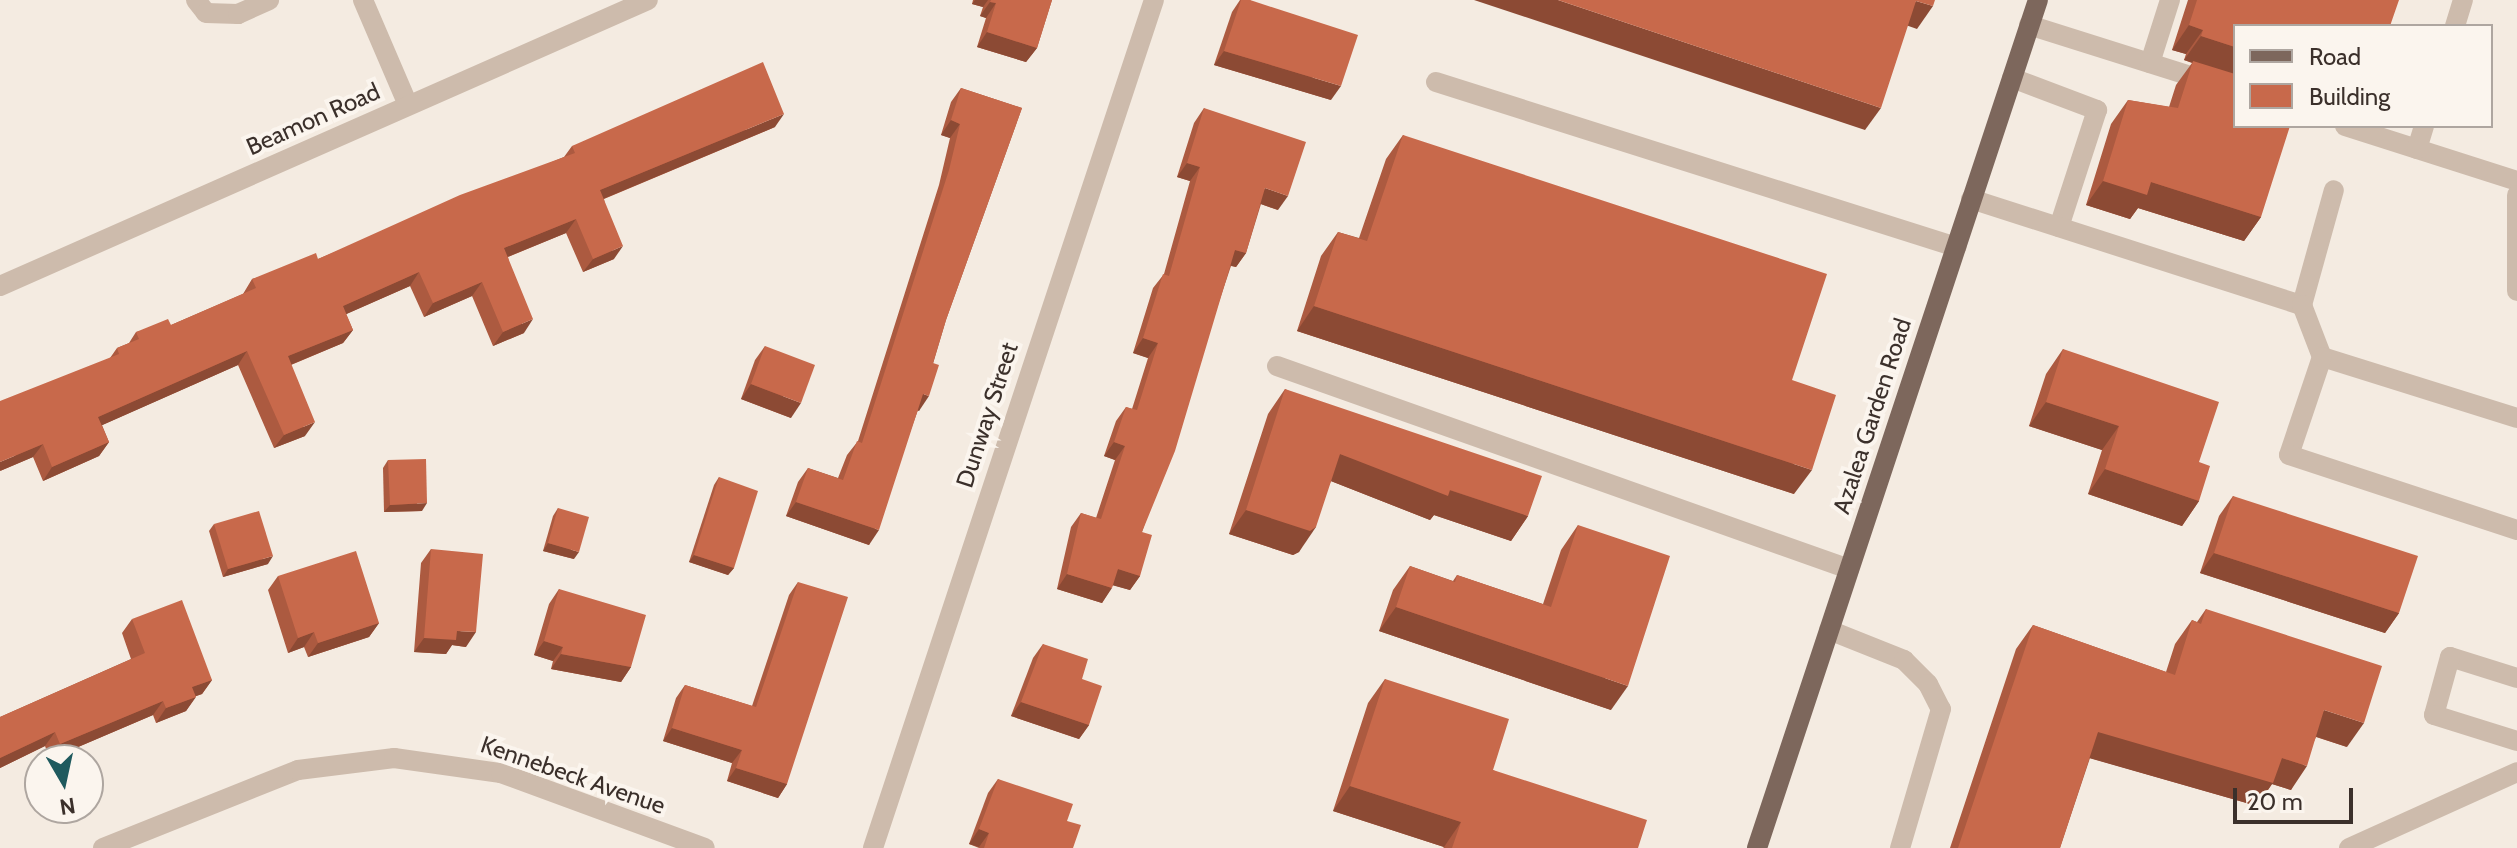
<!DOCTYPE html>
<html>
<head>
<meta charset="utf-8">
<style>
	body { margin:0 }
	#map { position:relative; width:2517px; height:848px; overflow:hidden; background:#f4ebe1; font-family:Cabin,sans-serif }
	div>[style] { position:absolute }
	.minor>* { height:20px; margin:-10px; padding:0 10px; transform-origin:10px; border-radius:10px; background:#cdbbac }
	.major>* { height:20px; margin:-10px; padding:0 10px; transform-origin:10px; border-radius:10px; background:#7d675c }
	.wall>* { inset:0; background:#ac5a40 }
	.shaded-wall>* { inset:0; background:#8c4a34 }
	.building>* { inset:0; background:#c8694b }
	span { translate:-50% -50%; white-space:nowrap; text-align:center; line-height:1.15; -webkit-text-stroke:8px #fbf5ee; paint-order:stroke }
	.street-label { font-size:24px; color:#3b302b }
	.legend { position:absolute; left:2233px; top:24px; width:260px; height:104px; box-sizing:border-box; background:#fbf5ee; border:2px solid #aea6a0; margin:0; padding:10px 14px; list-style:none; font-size:24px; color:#3b302b }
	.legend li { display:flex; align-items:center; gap:16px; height:40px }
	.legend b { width:40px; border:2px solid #aea6a0 }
	.north { position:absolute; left:24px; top:744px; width:80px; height:80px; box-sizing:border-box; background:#fbf5ee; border:2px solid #aea6a0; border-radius:50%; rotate:171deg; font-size:22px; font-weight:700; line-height:32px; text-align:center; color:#3b302b }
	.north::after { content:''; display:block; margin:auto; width:28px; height:36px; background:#1f5a5e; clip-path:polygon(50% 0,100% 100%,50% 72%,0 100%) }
	.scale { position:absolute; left:2233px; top:788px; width:120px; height:36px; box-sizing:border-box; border:4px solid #3b302b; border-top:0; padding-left:10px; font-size:24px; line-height:28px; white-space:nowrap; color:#3b302b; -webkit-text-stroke:6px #fbf5ee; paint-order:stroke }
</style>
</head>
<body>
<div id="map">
	<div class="minor">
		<div style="left:196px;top:0;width:16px;rotate:52deg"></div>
		<div style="left:206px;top:13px;width:32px;rotate:2deg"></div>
		<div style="left:238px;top:14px;width:34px;rotate:-24deg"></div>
		<div style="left:363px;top:0;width:114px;rotate:66.8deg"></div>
		<div style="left:2029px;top:25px;width:216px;rotate:17.5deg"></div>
		<div style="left:2455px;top:26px;width:27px;rotate:-73deg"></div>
		<div style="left:2150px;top:63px;width:66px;rotate:-72.4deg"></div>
		<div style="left:2012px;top:78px;width:91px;rotate:20.6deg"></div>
		<div style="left:2097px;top:110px;width:123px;rotate:108deg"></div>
		<div style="left:1436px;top:82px;width:546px;rotate:17.6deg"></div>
		<div style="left:2345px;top:126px;width:181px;rotate:17.7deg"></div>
		<div style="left:2417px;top:149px;width:24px;rotate:-73deg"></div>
		<div style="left:2517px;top:195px;width:96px;rotate:90deg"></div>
		<div style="left:1971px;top:199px;width:348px;rotate:17.8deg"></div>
		<div style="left:2302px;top:305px;width:119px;rotate:-74.5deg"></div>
		<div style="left:0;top:286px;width:708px;rotate:-23.81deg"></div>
		<div style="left:2302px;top:305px;width:56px;rotate:69deg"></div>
		<div style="left:1277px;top:366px;width:607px;rotate:19.54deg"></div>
		<div style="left:2517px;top:418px;width:204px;rotate:-162.6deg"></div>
		<div style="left:2322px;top:357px;width:103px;rotate:108.6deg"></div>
		<div style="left:2289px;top:455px;width:240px;rotate:18.2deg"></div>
		<div style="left:1829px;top:630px;width:81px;rotate:21.8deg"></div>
		<div style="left:1904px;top:660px;width:34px;rotate:45deg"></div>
		<div style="left:1928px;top:684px;width:28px;rotate:63deg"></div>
		<div style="left:1941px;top:709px;width:145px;rotate:106.4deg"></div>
		<div style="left:2517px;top:678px;width:70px;rotate:-162.6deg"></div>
		<div style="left:2450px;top:657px;width:60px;rotate:105.4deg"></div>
		<div style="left:2434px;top:715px;width:87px;rotate:17.4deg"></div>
		<div style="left:103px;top:848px;width:210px;rotate:-21.8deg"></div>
		<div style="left:298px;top:770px;width:97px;rotate:-7.1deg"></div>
		<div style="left:394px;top:758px;width:108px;rotate:8deg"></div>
		<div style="left:501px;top:773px;width:217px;rotate:20.2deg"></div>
		<div style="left:873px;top:848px;width:893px;rotate:-71.67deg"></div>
		<div style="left:2349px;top:848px;width:184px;rotate:-24.3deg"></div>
	</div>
	<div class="major">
		<div style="left:1757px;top:848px;width:893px;rotate:-71.67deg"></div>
	</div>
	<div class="wall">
		<div style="clip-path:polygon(973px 0,1052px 0,1037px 48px,1026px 62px,977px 47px,986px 18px,980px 16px,983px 7px,972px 4px)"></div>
		<div style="clip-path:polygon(1240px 0,1250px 0,1331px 100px,1214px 65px,1232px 12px)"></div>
		<div style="clip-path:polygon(2188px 0,2399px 0,2235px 26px,2235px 126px,2261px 217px,2244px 241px,2138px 208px,2130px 219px,2086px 205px,2111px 124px,2128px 100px,2169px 107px,2176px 85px,2192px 63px,2184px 60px,2186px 54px,2172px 50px)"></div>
		<div style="clip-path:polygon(961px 88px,1022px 108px,946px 320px,919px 411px,918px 410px,869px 545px,786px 516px,798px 482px,808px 468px,838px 478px,847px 455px,858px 441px,939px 185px,950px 138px,941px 135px,951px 102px)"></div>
		<div style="clip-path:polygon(1204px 108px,1278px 210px,1261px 204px,1246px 253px,1236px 267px,1231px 266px,1142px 532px,1140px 576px,1130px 590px,1113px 585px,1102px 603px,1057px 589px,1071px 527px,1081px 513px,1096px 518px,1115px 460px,1104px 456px,1116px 421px,1126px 407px,1132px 409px,1148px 358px,1133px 353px,1153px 288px,1164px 274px,1190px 181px,1177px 177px,1194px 123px)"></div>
		<div style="clip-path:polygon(775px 127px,604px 199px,614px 259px,583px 272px,566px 233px,508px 257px,524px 333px,493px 346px,472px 296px,424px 317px,410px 286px,346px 314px,353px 330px,343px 343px,291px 365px,305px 436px,274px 448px,238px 365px,102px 425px,109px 442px,99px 456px,43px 481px,33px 457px,0 471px,110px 358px,117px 348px,129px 343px,136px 332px,171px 325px,243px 294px,252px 279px,318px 259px,564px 157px,572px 146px)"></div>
		<div style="clip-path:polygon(1403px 135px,1792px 380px,1794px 494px,1297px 331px,1321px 256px,1338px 232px,1359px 238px,1386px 159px)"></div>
		<div style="clip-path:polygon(765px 346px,791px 418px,741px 399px,755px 360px)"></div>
		<div style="clip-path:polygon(2063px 349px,2199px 462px,2199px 501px,2182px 526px,2088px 494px,2102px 450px,2029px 426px,2046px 374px)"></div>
		<div style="clip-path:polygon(1285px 389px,1528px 516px,1511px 541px,1434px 515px,1430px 520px,1331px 481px,1299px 552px,1293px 555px,1229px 534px,1268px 414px)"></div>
		<div style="clip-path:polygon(388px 460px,422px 511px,384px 512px,383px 468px)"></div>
		<div style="clip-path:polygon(719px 477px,734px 568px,728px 575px,689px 562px,714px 485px)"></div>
		<div style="clip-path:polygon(2233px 496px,2399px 613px,2385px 633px,2200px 573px,2219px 516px)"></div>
		<div style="clip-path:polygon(558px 508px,574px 559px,543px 551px,553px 516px)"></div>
		<div style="clip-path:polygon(214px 524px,268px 564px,223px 577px,209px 531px)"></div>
		<div style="clip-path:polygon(1578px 525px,1611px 710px,1379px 631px,1393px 590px,1410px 566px,1453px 581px,1457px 575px,1543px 604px,1561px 550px)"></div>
		<div style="clip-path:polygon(431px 549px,466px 647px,452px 645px,446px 654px,414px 652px,421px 563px)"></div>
		<div style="clip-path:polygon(278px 576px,379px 623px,369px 637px,308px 657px,304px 647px,288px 653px,268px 590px)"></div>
		<div style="clip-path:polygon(798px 582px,787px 784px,778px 798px,727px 781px,732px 763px,663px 741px,676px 698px,685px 685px,752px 706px,789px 595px)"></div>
		<div style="clip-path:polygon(559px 589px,631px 667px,621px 682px,551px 669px,553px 661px,534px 655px,549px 604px)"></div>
		<div style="clip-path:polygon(2206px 609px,2347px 747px,2316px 737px,2291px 790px,2272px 784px,2257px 806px,2090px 758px,2060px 848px,1950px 848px,2016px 649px,2033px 625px,2166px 672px,2175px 644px,2192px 620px,2197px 622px)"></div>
		<div style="clip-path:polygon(132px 619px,212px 680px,202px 694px,196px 696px,186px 711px,156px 723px,153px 715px,50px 759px,45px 746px,0 768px,0 717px,131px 659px,122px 633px)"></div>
		<div style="clip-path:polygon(1043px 644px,1082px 679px,1089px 725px,1079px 739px,1011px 716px,1033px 658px)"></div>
		<div style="clip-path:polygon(1385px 679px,1493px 770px,1638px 848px,1443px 848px,1444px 847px,1333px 811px,1368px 703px)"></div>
		<div style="clip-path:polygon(998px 779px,1067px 821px,1073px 848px,979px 848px,969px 844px,988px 793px)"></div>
	</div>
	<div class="shaded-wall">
		<div style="clip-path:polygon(975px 0,988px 0,983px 7px,972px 4px)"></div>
		<div style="clip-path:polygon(1474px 0,1558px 0,1881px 108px,1865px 130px)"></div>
		<div style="clip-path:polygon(1916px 1px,1933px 6px,1917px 29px,1900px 23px)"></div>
		<div style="clip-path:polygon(990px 2px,996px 3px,986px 18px,980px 16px)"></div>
		<div style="clip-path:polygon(2189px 25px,2203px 30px,2186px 54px,2172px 50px)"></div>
		<div style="clip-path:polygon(987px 32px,1037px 48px,1026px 62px,977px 47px)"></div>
		<div style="clip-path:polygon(2201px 36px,2235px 47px,2235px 76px,2184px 60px)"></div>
		<div style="clip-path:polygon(1224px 51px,1341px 86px,1331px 100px,1214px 65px)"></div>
		<div style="clip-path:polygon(784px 114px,775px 127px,591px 204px,600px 190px)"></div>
		<div style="clip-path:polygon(951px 120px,960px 124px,950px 138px,941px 135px)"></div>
		<div style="clip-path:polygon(1187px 163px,1200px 167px,1190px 181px,1177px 177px)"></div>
		<div style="clip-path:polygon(2103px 181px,2151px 182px,2261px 217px,2244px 241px,2138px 208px,2130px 219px,2086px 205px)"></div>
		<div style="clip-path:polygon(1265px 188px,1288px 196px,1278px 210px,1255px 202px)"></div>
		<div style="clip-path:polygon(576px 219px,566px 233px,495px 262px,504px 248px)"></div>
		<div style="clip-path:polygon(623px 246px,614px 259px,583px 272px,593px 259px)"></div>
		<div style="clip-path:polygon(1235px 250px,1246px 253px,1236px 267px,1225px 264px)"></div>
		<div style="clip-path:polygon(419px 272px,410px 286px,333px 320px,343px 306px)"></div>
		<div style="clip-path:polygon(482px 282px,472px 296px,424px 317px,433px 303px)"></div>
		<div style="clip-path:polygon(1314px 306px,1812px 470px,1794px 494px,1297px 331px)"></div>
		<div style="clip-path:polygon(533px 319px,524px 333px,493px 346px,503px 332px)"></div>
		<div style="clip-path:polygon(353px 330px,343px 343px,278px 370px,288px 356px)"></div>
		<div style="clip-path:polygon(1143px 338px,1158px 343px,1148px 358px,1133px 353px)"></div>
		<div style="clip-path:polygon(247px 351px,238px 365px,89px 431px,98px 417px)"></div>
		<div style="clip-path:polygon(751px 384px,801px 403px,791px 418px,741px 399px)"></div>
		<div style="clip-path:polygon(923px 394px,929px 396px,919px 411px,913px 408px)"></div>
		<div style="clip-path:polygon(2046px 402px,2119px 426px,2102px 450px,2029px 426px)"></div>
		<div style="clip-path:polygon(315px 422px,305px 436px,274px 448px,284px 435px)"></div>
		<div style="clip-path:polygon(109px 442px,99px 456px,43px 481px,52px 467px)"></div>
		<div style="clip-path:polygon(1114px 442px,1125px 446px,1115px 460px,1104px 456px)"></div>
		<div style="clip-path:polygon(43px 444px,33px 457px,0 471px,0 462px)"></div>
		<div style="clip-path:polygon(1340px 454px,1528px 516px,1511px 541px,1434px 515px,1430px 520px,1323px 478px)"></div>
		<div style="clip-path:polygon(2105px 469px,2199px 501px,2182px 526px,2088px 494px)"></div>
		<div style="clip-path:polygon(796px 502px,879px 530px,869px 545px,786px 516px)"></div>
		<div style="clip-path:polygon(427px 503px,422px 511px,384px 512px,390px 505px)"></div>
		<div style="clip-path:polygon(1246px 510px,1316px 527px,1299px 552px,1293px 555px,1229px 534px)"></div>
		<div style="clip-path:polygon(548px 543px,579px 552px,574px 559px,543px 551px)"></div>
		<div style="clip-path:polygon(2214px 553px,2399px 613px,2385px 633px,2200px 573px)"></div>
		<div style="clip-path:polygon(694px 555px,734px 568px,728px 575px,689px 562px)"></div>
		<div style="clip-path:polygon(273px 556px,268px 564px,223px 577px,228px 569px)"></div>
		<div style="clip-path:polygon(1118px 569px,1140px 576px,1130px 590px,1108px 584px)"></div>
		<div style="clip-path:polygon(1067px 574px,1112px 588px,1102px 603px,1057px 589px)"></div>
		<div style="clip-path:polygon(1396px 607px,1628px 686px,1611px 710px,1379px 631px)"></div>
		<div style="clip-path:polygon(379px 623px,369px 637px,308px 657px,318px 643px)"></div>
		<div style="clip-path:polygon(457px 631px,476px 632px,466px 647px,452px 645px,446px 654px,414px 652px,424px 638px)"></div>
		<div style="clip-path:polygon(314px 632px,304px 647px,288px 653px,298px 638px)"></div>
		<div style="clip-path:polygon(544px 641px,563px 647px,553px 661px,534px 655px)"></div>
		<div style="clip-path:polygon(561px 654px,631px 667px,621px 682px,551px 669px)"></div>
		<div style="clip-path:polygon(212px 680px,202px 694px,182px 701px,192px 687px)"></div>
		<div style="clip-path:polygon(196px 697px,186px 711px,156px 723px,166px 708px)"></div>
		<div style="clip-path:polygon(163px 701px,153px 715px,50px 759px,60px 744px)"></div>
		<div style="clip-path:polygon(1021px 702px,1089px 725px,1079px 739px,1011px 716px)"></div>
		<div style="clip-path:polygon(2324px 710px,2364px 723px,2347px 747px,2308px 734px)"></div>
		<div style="clip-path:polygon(672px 728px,742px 750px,732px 763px,663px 741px)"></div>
		<div style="clip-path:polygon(55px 732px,45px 746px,0 768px,0 758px)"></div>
		<div style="clip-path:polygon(2098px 732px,2282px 758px,2307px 766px,2291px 790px,2272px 784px,2257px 806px,2082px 756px)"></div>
		<div style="clip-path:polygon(736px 768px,787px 784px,778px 798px,727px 781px)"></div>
		<div style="clip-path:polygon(1350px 786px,1461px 822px,1444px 847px,1333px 811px)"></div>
		<div style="clip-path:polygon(979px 829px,989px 833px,979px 847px,969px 844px)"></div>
	</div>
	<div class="building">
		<div style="clip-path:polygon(991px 0,1052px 0,1037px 48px,987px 32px,996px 3px,990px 2px)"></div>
		<div style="clip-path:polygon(1241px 0,1250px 0,1358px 35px,1341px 86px,1224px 51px)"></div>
		<div style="clip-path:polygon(1558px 0,1935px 0,1933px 6px,1916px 1px,1881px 108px)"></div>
		<div style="clip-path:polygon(2197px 0,2399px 0,2390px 26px,2235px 26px,2235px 47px,2201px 36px,2203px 30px,2189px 25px)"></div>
		<div style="clip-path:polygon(2193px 61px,2235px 74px,2235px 126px,2290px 126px,2261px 217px,2151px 182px,2147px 195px,2103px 181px,2128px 100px,2178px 108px)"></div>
		<div style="clip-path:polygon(763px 62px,784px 114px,600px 190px,623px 246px,593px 259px,576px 219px,504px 248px,533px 319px,503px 332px,482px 282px,433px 303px,419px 272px,343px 306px,353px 330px,288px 356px,315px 422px,284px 435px,247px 351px,98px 417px,109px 442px,52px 467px,43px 444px,0 462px,0 401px,119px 354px,117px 348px,139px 339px,136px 332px,168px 319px,171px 325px,256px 288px,252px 279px,316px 253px,318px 259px,460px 195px,575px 153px,572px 146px)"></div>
		<div style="clip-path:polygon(961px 88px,1022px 108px,946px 320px,933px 363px,939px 365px,929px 396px,923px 394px,879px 530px,796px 502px,808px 468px,843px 480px,857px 441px,862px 443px,949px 170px,960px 124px,951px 120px)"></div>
		<div style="clip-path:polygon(1204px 108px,1306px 142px,1288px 196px,1265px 188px,1246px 253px,1235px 250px,1175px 451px,1142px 532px,1152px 535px,1140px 576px,1118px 569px,1112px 588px,1067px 574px,1081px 513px,1101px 519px,1125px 446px,1114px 442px,1126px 407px,1137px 410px,1158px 343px,1143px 338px,1163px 274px,1169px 276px,1200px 167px,1187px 163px)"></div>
		<div style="clip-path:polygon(1403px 135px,1827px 274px,1792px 380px,1836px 395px,1812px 470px,1314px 306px,1338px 232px,1367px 241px)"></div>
		<div style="clip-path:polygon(765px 346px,815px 365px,801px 403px,751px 384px)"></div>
		<div style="clip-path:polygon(2063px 349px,2219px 402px,2199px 462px,2210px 466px,2199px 501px,2105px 469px,2119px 426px,2046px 402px)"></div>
		<div style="clip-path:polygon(1285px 389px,1542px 476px,1528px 516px,1450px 490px,1448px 496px,1340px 454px,1316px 527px,1310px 531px,1246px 510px)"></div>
		<div style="clip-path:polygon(426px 459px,427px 503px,390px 505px,388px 460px)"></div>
		<div style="clip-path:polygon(719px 477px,758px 491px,734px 568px,694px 555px)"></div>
		<div style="clip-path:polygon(2233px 496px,2418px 556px,2399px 613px,2214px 553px)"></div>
		<div style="clip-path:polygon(558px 508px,589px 517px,579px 552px,548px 543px)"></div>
		<div style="clip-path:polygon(259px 511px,273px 556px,228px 569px,214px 524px)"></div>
		<div style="clip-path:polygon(1578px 525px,1670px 556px,1628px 686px,1396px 607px,1410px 566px,1455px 582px,1457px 575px,1551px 607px)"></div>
		<div style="clip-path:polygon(431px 549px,483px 554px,476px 632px,457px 631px,456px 640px,424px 638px)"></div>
		<div style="clip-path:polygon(356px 551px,379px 623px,318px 643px,314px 632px,298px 638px,278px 576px)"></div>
		<div style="clip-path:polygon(798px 582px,848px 597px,787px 784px,736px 768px,742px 750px,672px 728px,685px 685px,756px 707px)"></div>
		<div style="clip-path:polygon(559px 589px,646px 615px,631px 667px,561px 654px,563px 647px,544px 641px)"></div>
		<div style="clip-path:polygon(182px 600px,212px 680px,192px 687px,196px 697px,166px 708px,163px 701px,60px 744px,55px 732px,0 758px,0 717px,145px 653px,132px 619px)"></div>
		<div style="clip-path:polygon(2206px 609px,2382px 666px,2364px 723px,2324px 710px,2307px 766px,2282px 758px,2273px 783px,2098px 732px,2060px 848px,1958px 848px,2033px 625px,2175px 675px,2192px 620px,2201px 624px)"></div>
		<div style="clip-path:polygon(1043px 644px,1088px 659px,1082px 679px,1102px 686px,1089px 725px,1021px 702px)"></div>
		<div style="clip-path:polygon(1385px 679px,1509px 719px,1493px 770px,1647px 820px,1638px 848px,1452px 848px,1461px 822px,1350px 786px)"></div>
		<div style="clip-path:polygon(998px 779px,1073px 804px,1067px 821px,1081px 825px,1073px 848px,984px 848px,989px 833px,979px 829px)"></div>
	</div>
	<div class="street-label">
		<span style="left:313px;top:119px;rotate:-24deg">Beamon Road</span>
		<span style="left:987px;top:415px;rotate:-72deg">Dunway Street</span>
		<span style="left:1872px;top:416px;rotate:-72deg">Azalea Garden Road</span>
		<span style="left:573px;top:775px;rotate:19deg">Kennebeck Avenue</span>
	</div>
	<ul class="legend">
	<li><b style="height:10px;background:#7d675c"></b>Road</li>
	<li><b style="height:22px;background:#c8694b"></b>Building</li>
	</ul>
	<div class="north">N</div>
	<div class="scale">20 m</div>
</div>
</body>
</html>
